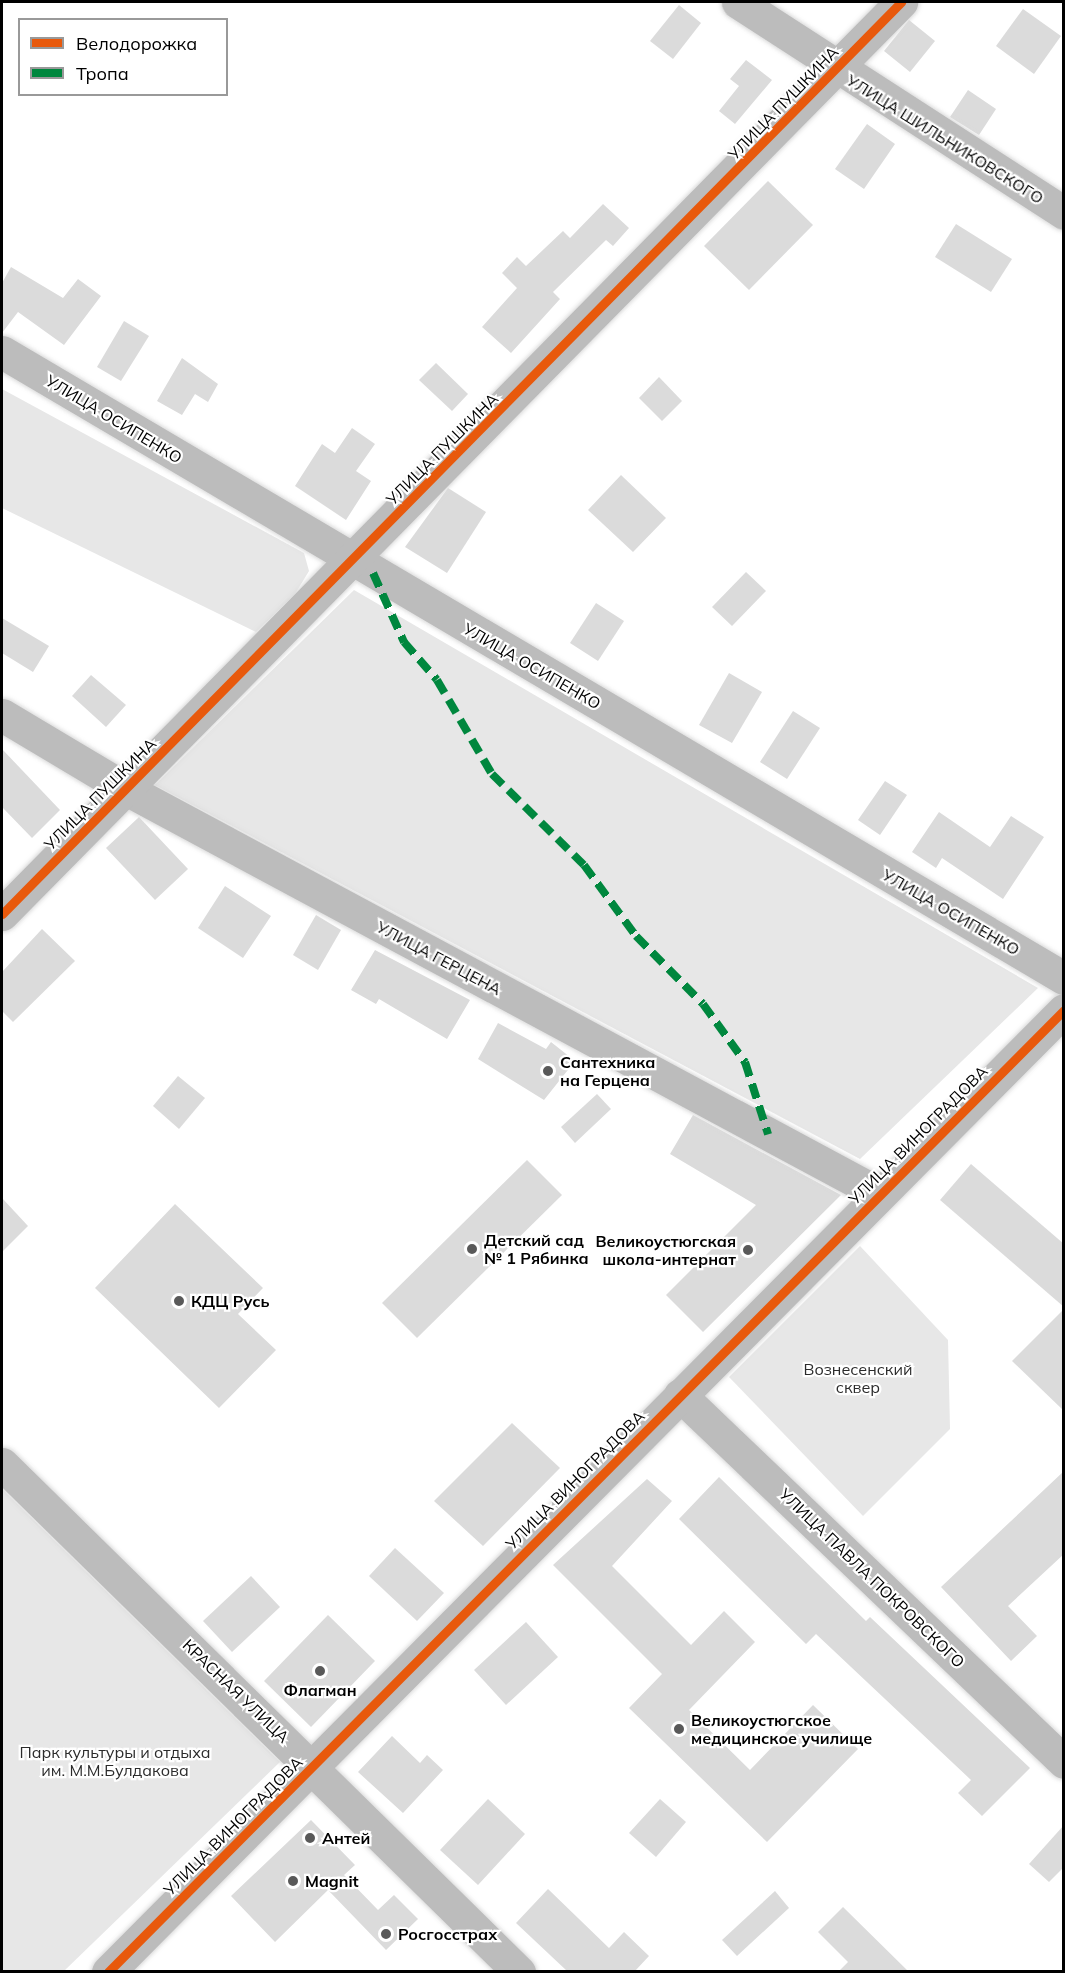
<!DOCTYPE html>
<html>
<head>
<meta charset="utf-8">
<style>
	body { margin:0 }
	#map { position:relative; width:1065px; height:1973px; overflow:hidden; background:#fff; font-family:Mulish,sans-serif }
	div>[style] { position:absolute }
	.green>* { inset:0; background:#e7e7e7 }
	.building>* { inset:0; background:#dbdbdb }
	.roads { filter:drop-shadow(0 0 2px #dbdbdb) drop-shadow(0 0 2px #dbdbdb) }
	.minor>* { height:33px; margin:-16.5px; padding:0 16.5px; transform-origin:16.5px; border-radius:16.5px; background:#bcbcbc }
	.major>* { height:33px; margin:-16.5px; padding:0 16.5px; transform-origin:16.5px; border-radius:16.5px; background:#bcbcbc }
	.quiet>* { height:8px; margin-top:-4px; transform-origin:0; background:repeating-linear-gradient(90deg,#00873e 0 15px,transparent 0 23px) }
	.cycleway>* { height:9px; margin:-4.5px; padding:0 4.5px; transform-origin:4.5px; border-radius:4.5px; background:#e8590c }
	.dots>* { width:16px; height:16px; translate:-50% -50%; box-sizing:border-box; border:3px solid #fff; border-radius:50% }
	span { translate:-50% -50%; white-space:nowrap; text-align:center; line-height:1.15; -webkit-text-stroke:4.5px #fff; paint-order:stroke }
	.street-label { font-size:16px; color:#000 }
	.poi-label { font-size:16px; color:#000; font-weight:700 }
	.left { translate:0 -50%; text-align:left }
	.right { translate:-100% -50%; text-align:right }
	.park-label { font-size:16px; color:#2b2b2b }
	.frame { position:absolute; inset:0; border:3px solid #000; pointer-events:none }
	.legend { position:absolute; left:18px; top:18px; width:210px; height:78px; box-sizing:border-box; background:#fff; border:2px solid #999; margin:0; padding:8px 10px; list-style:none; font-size:18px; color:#000 }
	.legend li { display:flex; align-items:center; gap:12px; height:30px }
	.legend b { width:30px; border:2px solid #999 }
</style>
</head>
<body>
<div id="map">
	<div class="green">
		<div style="clip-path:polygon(2px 389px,304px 553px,309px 571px,295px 594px,256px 632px,2px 508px)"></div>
		<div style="clip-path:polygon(354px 590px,1038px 988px,860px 1159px,155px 785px)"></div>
		<div style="clip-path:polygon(860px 1246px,948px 1340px,950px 1429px,863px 1516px,729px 1377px)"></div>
		<div style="clip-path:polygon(2px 1489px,280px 1762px,64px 1971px,2px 1971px)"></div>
	</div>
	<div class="building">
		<div style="clip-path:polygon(679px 5px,701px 23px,673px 59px,650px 41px)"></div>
		<div style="clip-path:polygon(1023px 9px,1061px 36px,1034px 74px,996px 46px)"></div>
		<div style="clip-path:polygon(909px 20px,935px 41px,910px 72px,884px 51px)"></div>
		<div style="clip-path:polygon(746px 60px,772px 80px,735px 124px,719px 111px,739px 86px,730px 79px)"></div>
		<div style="clip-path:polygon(968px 90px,996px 109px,979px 135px,950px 117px)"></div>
		<div style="clip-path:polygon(867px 124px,895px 144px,864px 189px,835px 169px)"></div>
		<div style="clip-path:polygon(768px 181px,813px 225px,749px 290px,704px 246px)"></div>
		<div style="clip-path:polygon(603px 204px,629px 228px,613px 246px,606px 240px,553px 292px,560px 299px,511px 353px,482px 327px,517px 288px,502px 273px,517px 257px,526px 266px,563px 231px,570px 238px)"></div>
		<div style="clip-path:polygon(956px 224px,1012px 259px,991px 292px,935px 257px)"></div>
		<div style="clip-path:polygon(11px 267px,63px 298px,78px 279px,101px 296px,64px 345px,18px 312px,2px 333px,2px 283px)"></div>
		<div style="clip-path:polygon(124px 321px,149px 336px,121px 381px,97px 367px)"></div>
		<div style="clip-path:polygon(182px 358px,218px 384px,208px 402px,195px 394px,182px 415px,157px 401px)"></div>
		<div style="clip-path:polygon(436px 363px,468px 394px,452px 411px,419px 380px)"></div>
		<div style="clip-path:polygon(659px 377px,682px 401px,662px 421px,639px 398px)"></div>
		<div style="clip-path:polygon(352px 428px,375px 444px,356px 471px,371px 481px,346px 520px,295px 486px,322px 444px,335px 453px)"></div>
		<div style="clip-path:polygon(621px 475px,666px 518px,633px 552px,588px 510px)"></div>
		<div style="clip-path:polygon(448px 488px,486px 512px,447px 573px,405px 547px)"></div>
		<div style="clip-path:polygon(746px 572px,766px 591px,732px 626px,712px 607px)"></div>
		<div style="clip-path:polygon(596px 603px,624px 621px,598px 661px,570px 643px)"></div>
		<div style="clip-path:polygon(2px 618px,49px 646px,33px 672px,2px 653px)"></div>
		<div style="clip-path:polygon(729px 673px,762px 692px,732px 743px,699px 725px)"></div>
		<div style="clip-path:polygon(91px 675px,126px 705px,106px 727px,72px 696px)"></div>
		<div style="clip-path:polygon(793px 711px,820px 728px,787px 779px,760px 762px)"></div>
		<div style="clip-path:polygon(2px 749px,60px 810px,32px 838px,2px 807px)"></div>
		<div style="clip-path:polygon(885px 781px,907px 795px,880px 835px,858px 820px)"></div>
		<div style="clip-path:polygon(939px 812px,990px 847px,1011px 816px,1044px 837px,1003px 899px,942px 858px,936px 868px,912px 852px)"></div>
		<div style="clip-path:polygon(139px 817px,188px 869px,155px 900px,106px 848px)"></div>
		<div style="clip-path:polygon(225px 886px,271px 916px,243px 958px,198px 928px)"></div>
		<div style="clip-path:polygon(316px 915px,341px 930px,318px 970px,293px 955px)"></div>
		<div style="clip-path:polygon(42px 929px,75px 961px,13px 1022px,2px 1011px,2px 972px)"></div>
		<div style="clip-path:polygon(375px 950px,470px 1000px,447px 1039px,379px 999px,376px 1004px,351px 990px)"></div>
		<div style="clip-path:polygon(498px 1023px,546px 1049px,551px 1042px,575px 1061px,544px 1100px,478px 1059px)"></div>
		<div style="clip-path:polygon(178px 1076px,205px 1098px,179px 1129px,153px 1106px)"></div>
		<div style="clip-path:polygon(597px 1094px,611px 1109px,575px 1143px,561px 1127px)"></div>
		<div style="clip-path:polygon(693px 1115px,841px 1195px,703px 1332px,666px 1295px,756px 1205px,670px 1154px)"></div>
		<div style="clip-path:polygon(527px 1160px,562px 1195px,417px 1338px,382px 1303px)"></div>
		<div style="clip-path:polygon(971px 1164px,1064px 1244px,1064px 1307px,940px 1200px)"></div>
		<div style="clip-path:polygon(2px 1198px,28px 1226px,2px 1252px)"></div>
		<div style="clip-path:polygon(175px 1204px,263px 1288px,238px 1314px,276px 1350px,219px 1408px,95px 1288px)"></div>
		<div style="clip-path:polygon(1064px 1309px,1064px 1411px,1012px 1361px)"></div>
		<div style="clip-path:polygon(512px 1423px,560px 1468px,483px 1546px,434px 1501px)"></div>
		<div style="clip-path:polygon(1064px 1471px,1064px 1554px,1008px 1606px,1037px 1636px,1011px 1661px,941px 1587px)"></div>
		<div style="clip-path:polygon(719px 1477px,866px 1621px,870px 1617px,1030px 1768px,982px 1816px,958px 1793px,971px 1780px,816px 1634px,806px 1644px,679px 1519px)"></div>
		<div style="clip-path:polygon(647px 1479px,672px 1501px,612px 1566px,691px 1645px,724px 1611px,755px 1642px,689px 1710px,750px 1770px,813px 1705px,858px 1749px,767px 1842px,629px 1708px,662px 1674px,553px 1565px)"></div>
		<div style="clip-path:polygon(395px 1548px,444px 1593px,417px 1621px,369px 1576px)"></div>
		<div style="clip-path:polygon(251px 1576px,280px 1607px,232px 1652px,203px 1621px)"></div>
		<div style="clip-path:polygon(328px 1615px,375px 1661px,311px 1727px,264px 1681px)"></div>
		<div style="clip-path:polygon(526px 1622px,558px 1657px,506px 1705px,474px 1670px)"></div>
		<div style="clip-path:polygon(392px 1736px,420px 1763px,427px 1755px,443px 1770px,403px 1813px,358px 1772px)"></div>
		<div style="clip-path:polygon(488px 1799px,525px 1834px,478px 1885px,440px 1850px)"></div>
		<div style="clip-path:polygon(660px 1799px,686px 1822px,656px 1857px,629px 1833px)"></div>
		<div style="clip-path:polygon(311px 1820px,355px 1865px,344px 1875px,378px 1910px,394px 1895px,418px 1919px,386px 1950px,328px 1890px,275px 1942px,231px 1896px)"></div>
		<div style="clip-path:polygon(1064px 1825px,1064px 1867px,1049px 1882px,1029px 1864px)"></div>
		<div style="clip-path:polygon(548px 1889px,609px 1948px,624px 1932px,649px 1956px,635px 1971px,567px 1971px,516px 1923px)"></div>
		<div style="clip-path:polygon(775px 1891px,789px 1908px,737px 1956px,722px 1940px)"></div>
		<div style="clip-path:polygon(843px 1907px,908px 1971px,839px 1971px,848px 1962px,818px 1932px)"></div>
	</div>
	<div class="roads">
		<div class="minor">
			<div style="left:738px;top:2px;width:388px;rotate:32.9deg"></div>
			<div style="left:2px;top:352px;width:1233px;rotate:30.52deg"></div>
			<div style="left:2px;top:715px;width:144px;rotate:30.8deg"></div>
			<div style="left:126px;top:789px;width:856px;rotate:28.24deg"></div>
			<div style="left:2px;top:914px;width:1281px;rotate:-45.41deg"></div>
			<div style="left:680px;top:1395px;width:531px;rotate:43.7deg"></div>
			<div style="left:108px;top:1972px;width:1356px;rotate:-45.18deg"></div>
		</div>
		<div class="major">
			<div style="left:2px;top:1464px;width:725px;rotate:44.5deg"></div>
		</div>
	</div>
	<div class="quiet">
		<div style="left:373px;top:573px;width:76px;rotate:65.8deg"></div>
		<div style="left:404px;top:642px;width:50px;rotate:49deg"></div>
		<div style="left:437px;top:680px;width:109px;rotate:59.7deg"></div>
		<div style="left:492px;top:774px;width:129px;rotate:44.7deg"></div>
		<div style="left:584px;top:865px;width:88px;rotate:53.8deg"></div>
		<div style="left:636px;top:936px;width:95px;rotate:45.4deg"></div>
		<div style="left:703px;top:1004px;width:72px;rotate:54.1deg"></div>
		<div style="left:745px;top:1062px;width:76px;rotate:72.3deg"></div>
	</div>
	<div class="cycleway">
		<div style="left:2px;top:914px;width:1281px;rotate:-45.41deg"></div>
		<div style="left:108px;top:1972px;width:1356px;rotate:-45.18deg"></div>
	</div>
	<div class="dots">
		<div style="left:548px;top:1071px;background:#595959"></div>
		<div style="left:472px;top:1249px;background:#595959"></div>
		<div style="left:748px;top:1250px;background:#595959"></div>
		<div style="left:179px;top:1301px;background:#595959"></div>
		<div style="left:320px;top:1671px;background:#595959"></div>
		<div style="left:679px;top:1729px;background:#595959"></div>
		<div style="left:310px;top:1838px;background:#595959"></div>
		<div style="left:293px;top:1881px;background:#595959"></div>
		<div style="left:386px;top:1934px;background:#595959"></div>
	</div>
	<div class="street-label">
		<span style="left:783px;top:103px;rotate:-46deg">УЛИЦА ПУШКИНА</span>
		<span style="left:945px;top:139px;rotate:32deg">УЛИЦА ШИЛЬНИКОВСКОГО</span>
		<span style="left:114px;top:419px;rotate:31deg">УЛИЦА ОСИПЕНКО</span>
		<span style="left:442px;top:449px;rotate:-45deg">УЛИЦА ПУШКИНА</span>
		<span style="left:532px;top:666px;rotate:30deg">УЛИЦА ОСИПЕНКО</span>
		<span style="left:100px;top:794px;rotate:-45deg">УЛИЦА ПУШКИНА</span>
		<span style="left:951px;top:912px;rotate:30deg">УЛИЦА ОСИПЕНКО</span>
		<span style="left:439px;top:958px;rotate:28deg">УЛИЦА ГЕРЦЕНА</span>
		<span style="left:918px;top:1135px;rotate:-45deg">УЛИЦА ВИНОГРАДОВА</span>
		<span style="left:575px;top:1480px;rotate:-45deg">УЛИЦА ВИНОГРАДОВА</span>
		<span style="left:872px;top:1578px;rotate:44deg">УЛИЦА ПАВЛА ПОКРОВСКОГО</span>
		<span style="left:236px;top:1691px;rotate:44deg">КРАСНАЯ УЛИЦА</span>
		<span style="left:233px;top:1826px;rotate:-45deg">УЛИЦА ВИНОГРАДОВА</span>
	</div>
	<div class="poi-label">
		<span class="left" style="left:560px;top:1071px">Сантехника<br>на Герцена</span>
		<span class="left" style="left:484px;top:1249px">Детский сад<br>№ 1 Рябинка</span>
		<span class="right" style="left:736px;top:1250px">Великоустюгская<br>школа-интернат</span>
		<span class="left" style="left:191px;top:1301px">КДЦ Русь</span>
		<span style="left:320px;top:1690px">Флагман</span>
		<span class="left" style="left:691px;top:1729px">Великоустюгское<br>медицинское училище</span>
		<span class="left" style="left:322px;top:1838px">Антей</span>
		<span class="left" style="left:305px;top:1881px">Magnit</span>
		<span class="left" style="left:398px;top:1934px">Росгосстрах</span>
	</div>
	<div class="park-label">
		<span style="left:858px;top:1378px">Вознесенский<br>сквер</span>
		<span style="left:115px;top:1761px">Парк культуры и отдыха<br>им. М.М.Булдакова</span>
	</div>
	<div class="frame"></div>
	<ul class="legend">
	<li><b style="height:8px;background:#e8590c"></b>Велодорожка</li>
	<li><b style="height:8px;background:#00873e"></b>Тропа</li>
	</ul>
</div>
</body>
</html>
